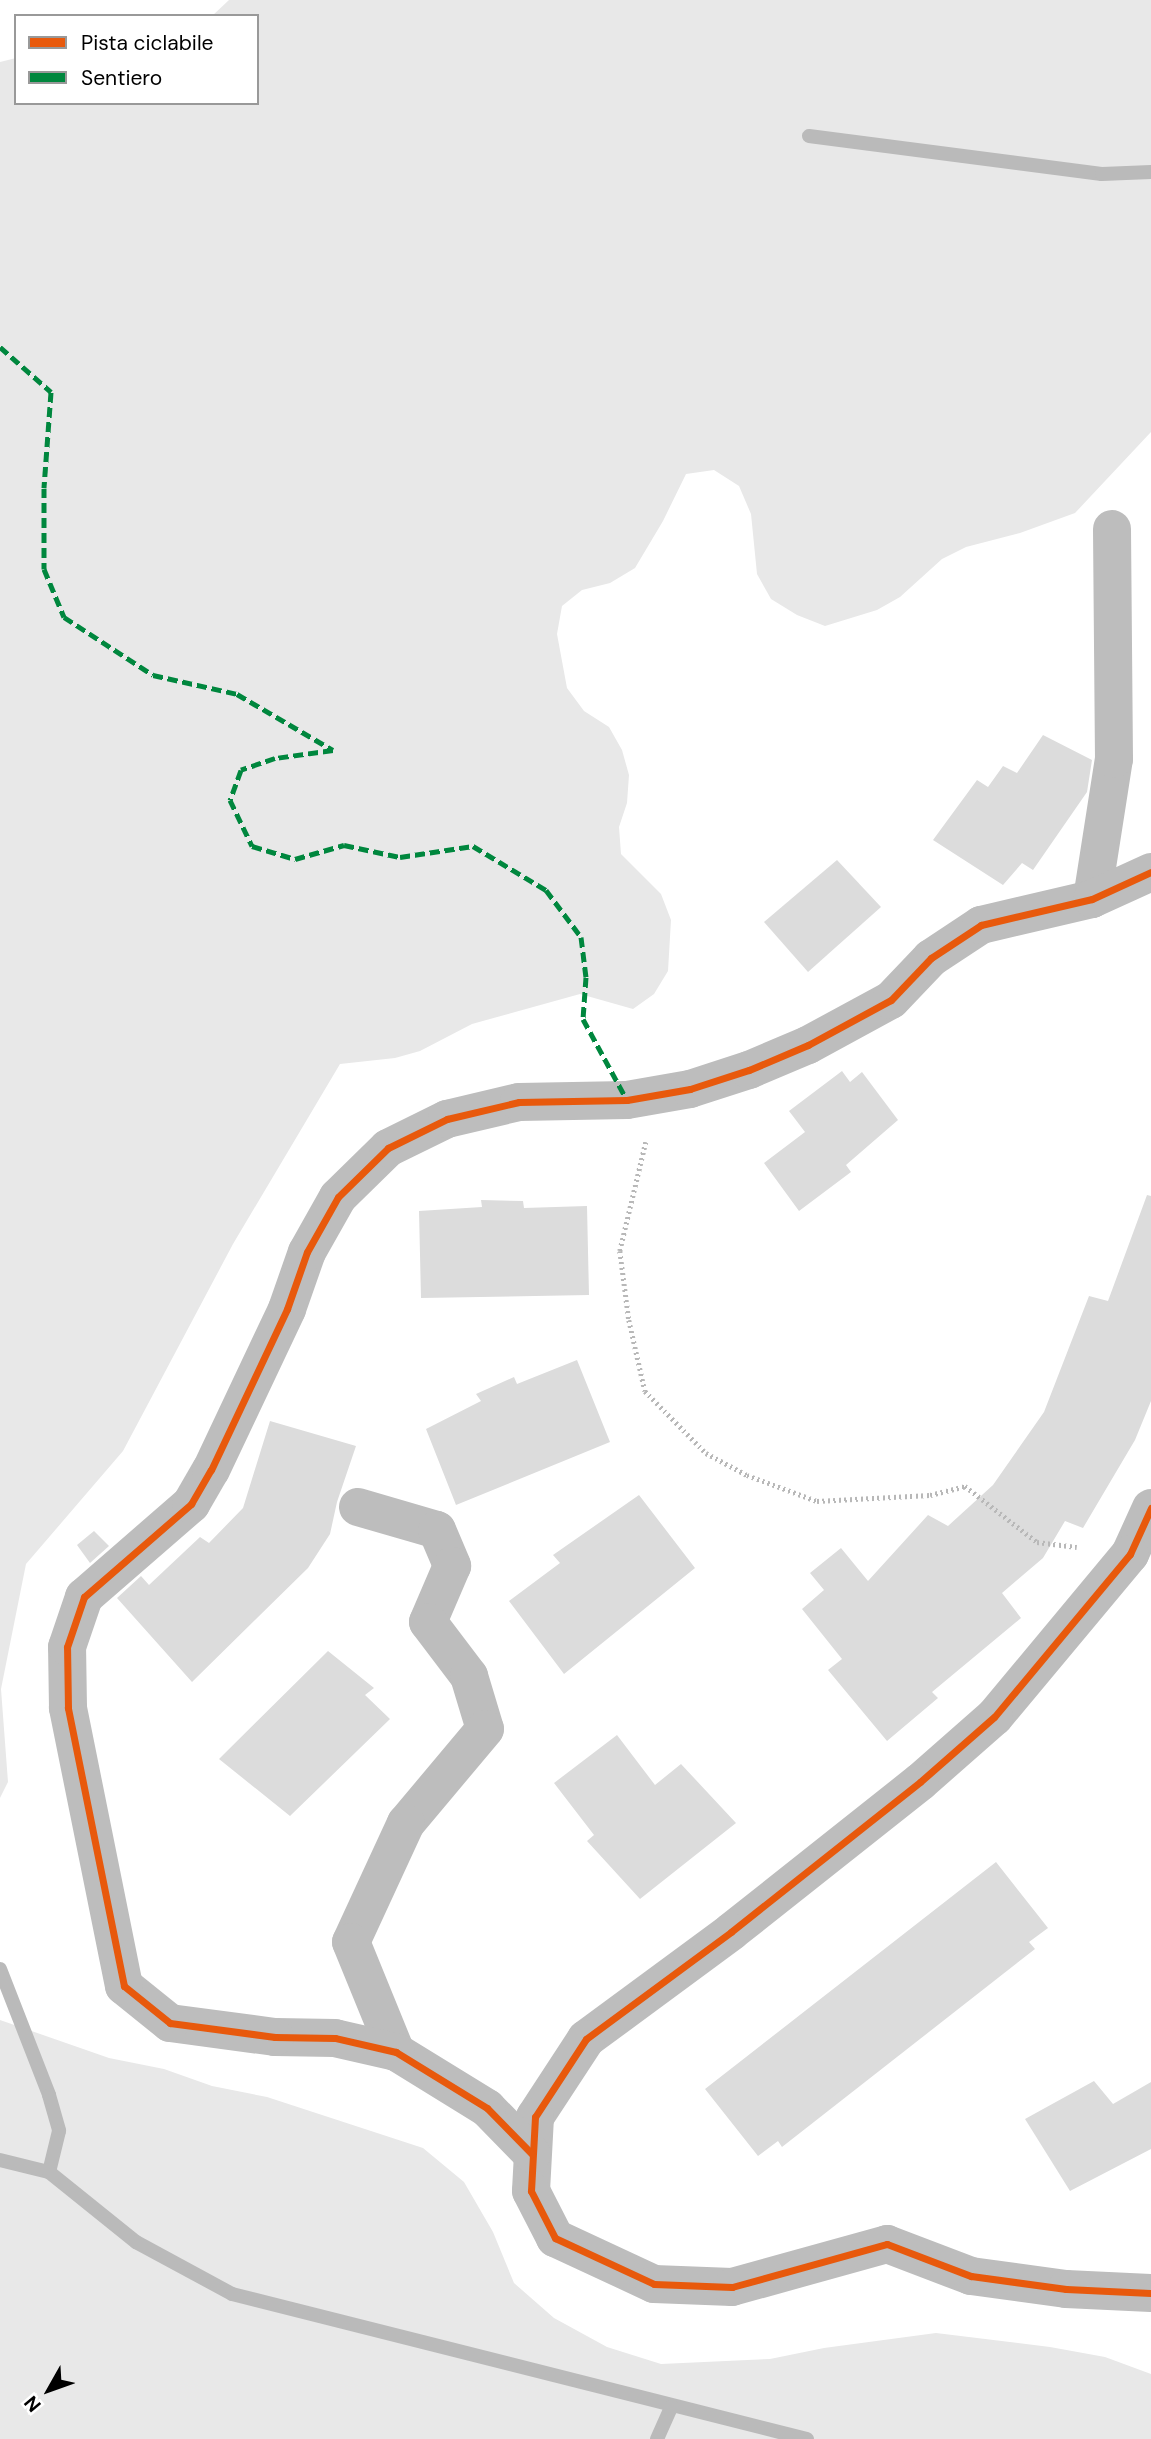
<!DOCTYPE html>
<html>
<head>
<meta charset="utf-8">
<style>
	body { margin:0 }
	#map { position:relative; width:1151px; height:2439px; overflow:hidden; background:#fff; font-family:"DM Sans",sans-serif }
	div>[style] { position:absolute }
	.green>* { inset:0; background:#e8e8e8 }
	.stream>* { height:14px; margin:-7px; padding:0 7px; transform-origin:7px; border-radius:7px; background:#bababa }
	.building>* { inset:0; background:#dcdcdc }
	.path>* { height:4.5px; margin-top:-2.25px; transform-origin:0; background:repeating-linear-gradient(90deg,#b8b8b8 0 2px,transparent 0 5.5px) }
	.minor>* { height:38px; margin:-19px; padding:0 19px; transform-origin:19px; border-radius:19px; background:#bdbdbd }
	.quiet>* { height:5px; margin-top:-2.5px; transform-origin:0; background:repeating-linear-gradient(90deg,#00873e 0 10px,transparent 0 15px) }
	.cycleway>* { height:7px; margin:-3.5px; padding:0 3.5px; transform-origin:3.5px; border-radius:3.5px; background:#e8590c }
	span { translate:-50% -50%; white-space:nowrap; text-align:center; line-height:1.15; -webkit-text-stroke:5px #fff; paint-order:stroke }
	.legend { position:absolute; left:14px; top:14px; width:245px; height:91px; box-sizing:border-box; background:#fff; border:2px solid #999; margin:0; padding:9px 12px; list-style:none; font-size:21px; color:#000 }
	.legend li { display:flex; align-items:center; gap:14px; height:35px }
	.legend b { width:35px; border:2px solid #999 }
	.north { position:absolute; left:14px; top:2355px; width:70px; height:70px; -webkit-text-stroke:5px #fff; paint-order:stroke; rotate:230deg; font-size:19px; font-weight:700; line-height:28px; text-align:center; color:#000 }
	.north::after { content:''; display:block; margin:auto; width:24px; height:32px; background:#000; clip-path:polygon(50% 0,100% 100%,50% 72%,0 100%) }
</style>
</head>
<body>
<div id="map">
	<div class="green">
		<div style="clip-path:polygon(229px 0,1151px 0,1151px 432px,1075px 513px,1020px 533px,966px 547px,942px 559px,900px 597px,877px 610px,825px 626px,797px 615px,771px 599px,757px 574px,751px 514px,739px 486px,714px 470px,686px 474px,663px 521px,635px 568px,610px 583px,582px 590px,562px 606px,557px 634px,567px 688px,584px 711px,609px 727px,622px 750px,629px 775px,627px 803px,619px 827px,621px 854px,661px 894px,671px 920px,668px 971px,654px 994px,633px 1009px,580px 994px,472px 1024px,420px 1051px,395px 1058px,340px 1064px,233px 1244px,123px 1451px,26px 1564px,1px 1689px,8px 1782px,0 1798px,0 62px,16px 58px,16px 103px,257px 103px,257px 16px,212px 16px)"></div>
		<div style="clip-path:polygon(0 2020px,109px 2058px,164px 2069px,212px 2086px,267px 2097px,423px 2148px,464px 2182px,493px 2232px,514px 2283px,554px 2318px,607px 2347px,661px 2364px,770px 2359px,824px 2348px,936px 2333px,1050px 2347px,1105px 2357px,1151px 2374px,1151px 2439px,0 2439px)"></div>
	</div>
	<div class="stream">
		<div style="left:809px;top:136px;width:295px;rotate:7.4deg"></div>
		<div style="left:1102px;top:174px;width:49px;rotate:-2.3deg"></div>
		<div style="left:0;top:1969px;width:135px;rotate:68.7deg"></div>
		<div style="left:49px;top:2095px;width:37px;rotate:74deg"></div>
		<div style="left:59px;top:2131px;width:42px;rotate:103.7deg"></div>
		<div style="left:0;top:2160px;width:50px;rotate:13.8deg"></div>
		<div style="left:49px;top:2172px;width:112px;rotate:38.8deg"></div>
		<div style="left:136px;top:2242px;width:109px;rotate:28.4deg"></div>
		<div style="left:232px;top:2294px;width:593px;rotate:14.15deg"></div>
		<div style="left:657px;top:2439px;width:36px;rotate:-66deg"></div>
	</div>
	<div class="building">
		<div style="clip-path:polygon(1043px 735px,1092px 760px,1087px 792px,1033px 870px,1022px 863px,1003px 885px,933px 840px,977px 780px,988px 787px,1003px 766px,1017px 773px)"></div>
		<div style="clip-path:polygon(837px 860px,881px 907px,808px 972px,764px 922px)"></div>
		<div style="clip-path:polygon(842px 1071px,850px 1082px,862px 1072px,898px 1120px,846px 1165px,851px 1172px,799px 1211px,764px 1163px,805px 1132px,789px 1111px)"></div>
		<div style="clip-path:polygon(1147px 1195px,1151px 1196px,1151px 1401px,1135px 1440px,1083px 1528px,1065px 1521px,1043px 1558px,1002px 1593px,1021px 1618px,932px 1692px,938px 1698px,887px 1741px,828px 1670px,842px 1659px,802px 1609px,824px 1590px,810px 1573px,841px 1548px,868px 1581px,928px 1515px,948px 1526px,993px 1485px,1044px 1412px,1089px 1296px,1108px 1301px)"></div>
		<div style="clip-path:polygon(481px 1200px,523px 1201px,524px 1208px,587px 1206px,589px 1295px,421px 1298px,419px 1211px,482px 1207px)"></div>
		<div style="clip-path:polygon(577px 1360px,610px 1442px,456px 1505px,426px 1429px,481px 1401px,476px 1394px,514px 1377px,517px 1384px)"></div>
		<div style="clip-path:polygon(270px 1421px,356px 1446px,337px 1502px,330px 1534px,308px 1568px,192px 1682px,117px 1598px,141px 1576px,149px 1585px,200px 1537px,209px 1543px,243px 1508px)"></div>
		<div style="clip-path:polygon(639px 1495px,695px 1568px,564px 1674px,509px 1601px,560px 1563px,553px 1555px)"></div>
		<div style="clip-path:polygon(94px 1531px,109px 1546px,90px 1563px,77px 1545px)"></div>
		<div style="clip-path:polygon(328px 1651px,374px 1688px,365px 1695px,390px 1719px,290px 1816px,219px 1759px)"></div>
		<div style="clip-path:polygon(617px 1735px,655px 1785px,681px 1764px,736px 1823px,640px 1899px,587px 1841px,594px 1835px,554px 1783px)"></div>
		<div style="clip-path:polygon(996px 1862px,1048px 1928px,1029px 1942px,1035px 1949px,782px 2147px,778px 2141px,758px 2156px,705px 2089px)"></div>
		<div style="clip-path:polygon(1094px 2081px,1113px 2104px,1151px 2082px,1151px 2149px,1070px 2191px,1025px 2119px)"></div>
	</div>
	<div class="path">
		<div style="left:646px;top:1142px;width:112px;rotate:103.4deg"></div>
		<div style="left:620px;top:1251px;width:70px;rotate:82.6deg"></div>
		<div style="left:629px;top:1320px;width:73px;rotate:77.3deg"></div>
		<div style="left:645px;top:1391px;width:87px;rotate:45.5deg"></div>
		<div style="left:706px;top:1453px;width:47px;rotate:28.2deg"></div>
		<div style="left:747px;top:1475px;width:75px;rotate:20.4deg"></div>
		<div style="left:817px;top:1501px;width:113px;rotate:-3deg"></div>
		<div style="left:930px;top:1495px;width:36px;rotate:-14deg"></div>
		<div style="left:965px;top:1486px;width:91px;rotate:37.9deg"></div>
		<div style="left:1037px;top:1542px;width:40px;rotate:7.1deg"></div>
	</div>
	<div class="minor">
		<div style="left:1092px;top:899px;width:142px;rotate:-81.1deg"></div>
		<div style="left:1114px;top:759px;width:230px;rotate:-90.5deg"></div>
		<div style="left:358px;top:1507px;width:82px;rotate:16.2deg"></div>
		<div style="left:437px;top:1530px;width:39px;rotate:67deg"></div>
		<div style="left:452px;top:1566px;width:61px;rotate:113.2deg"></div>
		<div style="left:428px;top:1622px;width:68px;rotate:52.8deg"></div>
		<div style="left:469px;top:1676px;width:55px;rotate:73.2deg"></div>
		<div style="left:485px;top:1729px;width:123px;rotate:130deg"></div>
		<div style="left:406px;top:1823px;width:131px;rotate:114.8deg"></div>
		<div style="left:351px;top:1942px;width:119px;rotate:67.8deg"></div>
		<div style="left:1151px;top:1508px;width:51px;rotate:114.5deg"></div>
		<div style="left:1130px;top:1554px;width:212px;rotate:129.8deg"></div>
		<div style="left:994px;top:1717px;width:98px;rotate:138.7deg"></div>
		<div style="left:920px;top:1782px;width:241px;rotate:141.6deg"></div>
		<div style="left:731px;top:1932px;width:180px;rotate:143.6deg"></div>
		<div style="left:586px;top:2039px;width:93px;rotate:123.2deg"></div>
		<div style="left:535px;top:2117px;width:74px;rotate:93.1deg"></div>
		<div style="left:531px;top:2191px;width:53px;rotate:62.9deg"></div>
		<div style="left:555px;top:2238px;width:109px;rotate:24.9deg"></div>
		<div style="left:654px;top:2284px;width:78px;rotate:2.2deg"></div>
		<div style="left:732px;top:2287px;width:161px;rotate:-15.5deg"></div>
		<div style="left:887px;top:2244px;width:90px;rotate:20.9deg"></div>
		<div style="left:971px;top:2276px;width:96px;rotate:7.8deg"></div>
		<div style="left:1066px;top:2289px;width:85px;rotate:2.7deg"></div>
		<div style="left:532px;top:2154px;width:64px;rotate:-134.4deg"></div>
		<div style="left:487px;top:2108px;width:107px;rotate:-148.4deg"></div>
		<div style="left:396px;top:2052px;width:63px;rotate:-167.1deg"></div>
		<div style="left:335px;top:2038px;width:60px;rotate:-179deg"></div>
		<div style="left:275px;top:2037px;width:106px;rotate:-172.4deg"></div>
		<div style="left:170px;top:2023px;width:59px;rotate:-141.2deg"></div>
		<div style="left:124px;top:1986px;width:284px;rotate:-101.4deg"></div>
		<div style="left:68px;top:1708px;width:61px;rotate:-90.9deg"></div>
		<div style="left:67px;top:1647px;width:53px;rotate:-71.2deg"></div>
		<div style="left:84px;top:1597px;width:142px;rotate:-41deg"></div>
		<div style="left:191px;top:1504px;width:39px;rotate:-60deg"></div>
		<div style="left:211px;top:1470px;width:178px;rotate:-64.7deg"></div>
		<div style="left:287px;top:1309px;width:60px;rotate:-70.7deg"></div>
		<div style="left:307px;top:1252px;width:63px;rotate:-60.6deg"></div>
		<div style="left:338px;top:1197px;width:70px;rotate:-44.4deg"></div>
		<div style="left:388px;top:1148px;width:66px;rotate:-26.2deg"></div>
		<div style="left:447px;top:1119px;width:74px;rotate:-13.3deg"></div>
		<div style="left:519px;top:1102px;width:108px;rotate:-1.1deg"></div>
		<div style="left:627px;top:1100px;width:64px;rotate:-9.9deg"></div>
		<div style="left:690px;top:1089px;width:62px;rotate:-17.9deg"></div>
		<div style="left:749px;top:1070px;width:64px;rotate:-23deg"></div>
		<div style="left:808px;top:1045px;width:94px;rotate:-28.5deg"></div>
		<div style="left:891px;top:1000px;width:58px;rotate:-46.4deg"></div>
		<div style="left:931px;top:958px;width:60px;rotate:-33.4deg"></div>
		<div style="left:981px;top:925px;width:114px;rotate:-13.2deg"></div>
		<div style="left:1092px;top:899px;width:65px;rotate:-24.6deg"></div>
	</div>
	<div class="quiet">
		<div style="left:0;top:347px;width:68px;rotate:41.4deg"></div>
		<div style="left:51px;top:392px;width:96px;rotate:94.2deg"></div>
		<div style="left:44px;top:488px;width:81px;rotate:90deg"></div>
		<div style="left:44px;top:569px;width:52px;rotate:67.4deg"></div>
		<div style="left:64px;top:617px;width:106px;rotate:33.1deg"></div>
		<div style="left:153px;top:675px;width:86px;rotate:12.7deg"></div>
		<div style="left:237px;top:694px;width:111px;rotate:30.3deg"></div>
		<div style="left:333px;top:750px;width:59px;rotate:172.1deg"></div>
		<div style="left:275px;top:758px;width:36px;rotate:161deg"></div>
		<div style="left:241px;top:770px;width:32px;rotate:110deg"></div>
		<div style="left:230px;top:800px;width:51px;rotate:64.4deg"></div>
		<div style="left:252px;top:846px;width:45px;rotate:16.8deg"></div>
		<div style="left:295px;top:859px;width:51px;rotate:-15.9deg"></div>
		<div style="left:344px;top:845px;width:57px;rotate:12.1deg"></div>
		<div style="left:400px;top:857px;width:74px;rotate:-8.6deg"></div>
		<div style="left:473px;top:846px;width:85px;rotate:31.1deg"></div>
		<div style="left:546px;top:890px;width:59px;rotate:53.3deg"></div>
		<div style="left:581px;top:937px;width:40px;rotate:82.9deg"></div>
		<div style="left:586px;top:977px;width:42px;rotate:94.1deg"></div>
		<div style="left:583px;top:1019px;width:92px;rotate:61.5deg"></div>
	</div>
	<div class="cycleway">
		<div style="left:1151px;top:1508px;width:51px;rotate:114.5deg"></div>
		<div style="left:1130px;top:1554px;width:212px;rotate:129.8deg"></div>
		<div style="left:994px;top:1717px;width:98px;rotate:138.7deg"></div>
		<div style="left:920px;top:1782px;width:241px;rotate:141.6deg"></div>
		<div style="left:731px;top:1932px;width:180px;rotate:143.6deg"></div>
		<div style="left:586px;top:2039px;width:93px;rotate:123.2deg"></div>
		<div style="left:535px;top:2117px;width:74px;rotate:93.1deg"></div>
		<div style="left:531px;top:2191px;width:53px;rotate:62.9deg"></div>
		<div style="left:555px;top:2238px;width:109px;rotate:24.9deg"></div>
		<div style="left:654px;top:2284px;width:78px;rotate:2.2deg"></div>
		<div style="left:732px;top:2287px;width:161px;rotate:-15.5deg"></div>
		<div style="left:887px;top:2244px;width:90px;rotate:20.9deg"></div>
		<div style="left:971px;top:2276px;width:96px;rotate:7.8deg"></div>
		<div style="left:1066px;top:2289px;width:85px;rotate:2.7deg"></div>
		<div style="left:532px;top:2154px;width:64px;rotate:-134.4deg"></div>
		<div style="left:487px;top:2108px;width:107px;rotate:-148.4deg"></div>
		<div style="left:396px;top:2052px;width:63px;rotate:-167.1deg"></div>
		<div style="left:335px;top:2038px;width:60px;rotate:-179deg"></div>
		<div style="left:275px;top:2037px;width:106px;rotate:-172.4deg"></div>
		<div style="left:170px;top:2023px;width:59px;rotate:-141.2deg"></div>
		<div style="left:124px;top:1986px;width:284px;rotate:-101.4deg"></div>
		<div style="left:68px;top:1708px;width:61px;rotate:-90.9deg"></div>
		<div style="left:67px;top:1647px;width:53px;rotate:-71.2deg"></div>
		<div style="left:84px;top:1597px;width:142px;rotate:-41deg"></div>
		<div style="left:191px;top:1504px;width:39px;rotate:-60deg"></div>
		<div style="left:211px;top:1470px;width:178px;rotate:-64.7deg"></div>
		<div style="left:287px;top:1309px;width:60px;rotate:-70.7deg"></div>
		<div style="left:307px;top:1252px;width:63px;rotate:-60.6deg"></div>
		<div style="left:338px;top:1197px;width:70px;rotate:-44.4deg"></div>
		<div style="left:388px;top:1148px;width:66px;rotate:-26.2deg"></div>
		<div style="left:447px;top:1119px;width:74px;rotate:-13.3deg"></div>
		<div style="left:519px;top:1102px;width:108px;rotate:-1.1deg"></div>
		<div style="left:627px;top:1100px;width:64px;rotate:-9.9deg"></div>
		<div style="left:690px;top:1089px;width:62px;rotate:-17.9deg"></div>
		<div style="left:749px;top:1070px;width:64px;rotate:-23deg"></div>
		<div style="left:808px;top:1045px;width:94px;rotate:-28.5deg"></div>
		<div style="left:891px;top:1000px;width:58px;rotate:-46.4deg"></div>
		<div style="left:931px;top:958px;width:60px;rotate:-33.4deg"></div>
		<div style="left:981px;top:925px;width:114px;rotate:-13.2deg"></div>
		<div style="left:1092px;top:899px;width:65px;rotate:-24.6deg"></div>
	</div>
	<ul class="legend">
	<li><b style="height:9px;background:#e8590c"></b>Pista ciclabile</li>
	<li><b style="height:9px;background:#00873e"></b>Sentiero</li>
	</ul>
	<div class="north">N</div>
</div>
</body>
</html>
